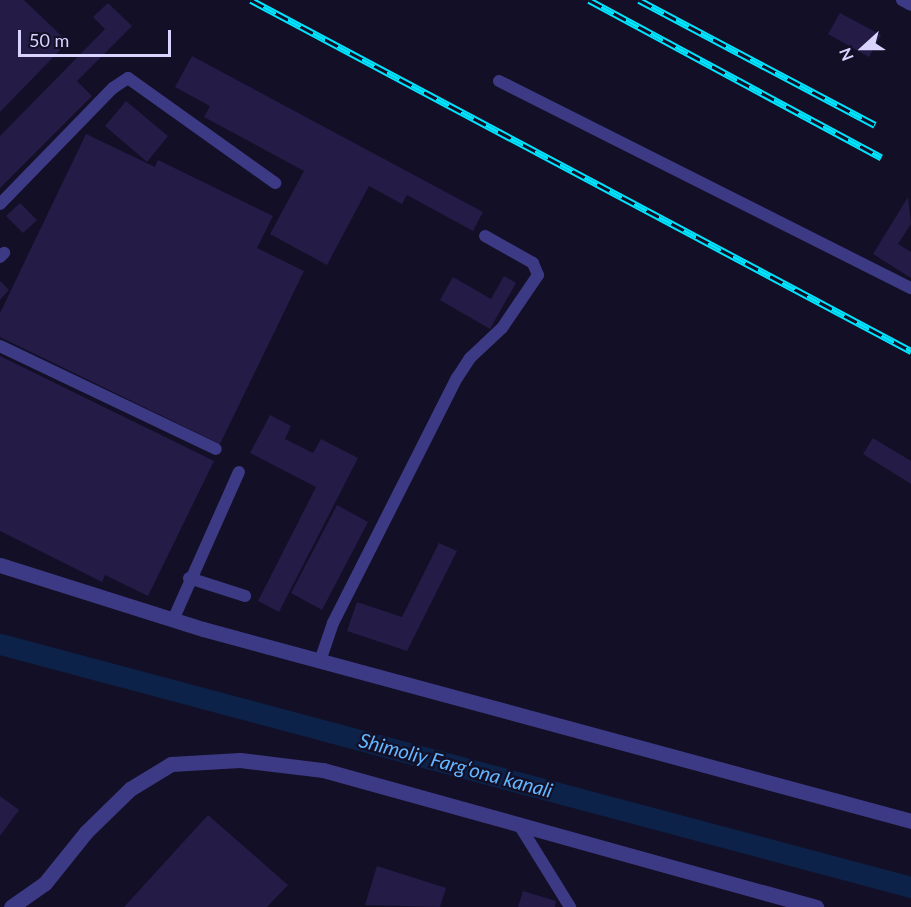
<!DOCTYPE html>
<html>
<head>
<meta charset="utf-8">
<style>
	body { margin:0 }
	#map { position:relative; width:911px; height:907px; overflow:hidden; background:#130f26; font-family:Lato,sans-serif }
	div>[style] { position:absolute }
	.canal>* { height:21px; margin:-10.5px; padding:0 10.5px; transform-origin:10.5px; border-radius:10.5px; background:#0c2248 }
	.building>* { inset:0; background:#241b47 }
	.lane>* { height:12px; margin:-6px; padding:0 6px; transform-origin:6px; border-radius:6px; background:#3d3a85 }
	.street>* { height:15px; margin:-7.5px; padding:0 7.5px; transform-origin:7.5px; border-radius:7.5px; background:#3d3a85 }
	.rail>* { height:7px; margin-top:-3.5px; transform-origin:0; background:repeating-linear-gradient(90deg,#130f26 0 14px,#00e5ff 0 28px); box-sizing:border-box; border-block:2px solid #00e5ff }
	span { translate:-50% -50%; white-space:nowrap; text-align:center; line-height:1.15; -webkit-text-stroke:4.5px #130f26; paint-order:stroke }
	.water-label { font-size:20px; color:#62b6ff; font-style:italic }
	.north { position:absolute; left:833px; top:18px; width:60px; height:60px; -webkit-text-stroke:4px #130f26; paint-order:stroke; rotate:249deg; font-size:16px; font-weight:700; line-height:24px; text-align:center; color:#d9d4ff }
	.north::after { content:''; display:block; margin:auto; width:21px; height:27px; background:#d9d4ff; clip-path:polygon(50% 0,100% 100%,50% 72%,0 100%) }
	.scale { position:absolute; left:18px; top:30px; width:153px; height:27px; box-sizing:border-box; border:3px solid #d9d4ff; border-top:0; padding-left:8px; font-size:18px; line-height:21px; white-space:nowrap; color:#d9d4ff; -webkit-text-stroke:4px #130f26; paint-order:stroke }
</style>
</head>
<body>
<div id="map">
	<div class="canal">
		<div style="left:0;top:644px;width:943px;rotate:14.94deg"></div>
	</div>
	<div class="building">
		<div style="clip-path:polygon(0 0,24px 0,68px 42px,0 112px)"></div>
		<div style="clip-path:polygon(108px 3px,132px 26px,77px 81px,92px 96px,0 188px,0 136px,105px 29px,93px 17px)"></div>
		<div style="clip-path:polygon(840px 13px,881px 35px,869px 57px,828px 34px)"></div>
		<div style="clip-path:polygon(192px 56px,483px 212px,473px 231px,407px 195px,402px 204px,369px 186px,327px 265px,270px 234px,304px 171px,204px 117px,210px 106px,175px 87px)"></div>
		<div style="clip-path:polygon(126px 101px,168px 136px,147px 162px,105px 126px)"></div>
		<div style="clip-path:polygon(86px 134px,155px 167px,158px 160px,273px 216px,257px 248px,304px 271px,220px 444px,0 337px,0 313px)"></div>
		<div style="clip-path:polygon(908px 197px,911px 224px,898px 244px,911px 252px,911px 278px,873px 254px)"></div>
		<div style="clip-path:polygon(20px 203px,37px 220px,23px 233px,6px 216px)"></div>
		<div style="clip-path:polygon(504px 276px,516px 283px,490px 329px,440px 300px,453px 277px,491px 299px)"></div>
		<div style="clip-path:polygon(0 281px,9px 290px,0 300px)"></div>
		<div style="clip-path:polygon(0 356px,214px 461px,148px 596px,105px 575px,102px 582px,0 531px)"></div>
		<div style="clip-path:polygon(270px 415px,291px 426px,285px 439px,313px 453px,321px 439px,358px 458px,279px 612px,258px 601px,316px 487px,250px 453px)"></div>
		<div style="clip-path:polygon(873px 438px,911px 461px,911px 484px,863px 454px)"></div>
		<div style="clip-path:polygon(337px 505px,368px 522px,322px 610px,291px 593px)"></div>
		<div style="clip-path:polygon(439px 543px,457px 551px,407px 651px,347px 631px,357px 602px,402px 617px)"></div>
		<div style="clip-path:polygon(0 796px,19px 810px,0 836px)"></div>
		<div style="clip-path:polygon(208px 815px,288px 885px,267px 907px,124px 907px)"></div>
		<div style="clip-path:polygon(377px 866px,446px 888px,440px 907px,365px 905px)"></div>
		<div style="clip-path:polygon(523px 891px,556px 901px,555px 907px,518px 907px)"></div>
	</div>
	<div class="lane">
		<div style="left:902px;top:0;width:10px;rotate:29deg"></div>
		<div style="left:499px;top:81px;width:461px;rotate:26.7deg"></div>
		<div style="left:0;top:204px;width:162px;rotate:-45.8deg"></div>
		<div style="left:113px;top:88px;width:18px;rotate:-34deg"></div>
		<div style="left:128px;top:78px;width:181px;rotate:35.5deg"></div>
		<div style="left:0;top:257px;width:6px;rotate:-45deg"></div>
		<div style="left:0;top:346px;width:239px;rotate:25.5deg"></div>
		<div style="left:189px;top:578px;width:59px;rotate:17.8deg"></div>
		<div style="left:173px;top:620px;width:162px;rotate:-66deg"></div>
		<div style="left:320px;top:661px;width:40px;rotate:-71.1deg"></div>
		<div style="left:333px;top:623px;width:275px;rotate:-63.2deg"></div>
		<div style="left:457px;top:378px;width:24px;rotate:-57deg"></div>
		<div style="left:470px;top:358px;width:44px;rotate:-43.2deg"></div>
		<div style="left:502px;top:328px;width:64px;rotate:-55.8deg"></div>
		<div style="left:538px;top:275px;width:13px;rotate:-113deg"></div>
		<div style="left:533px;top:263px;width:55px;rotate:-150.6deg"></div>
		<div style="left:518px;top:823px;width:99px;rotate:58.2deg"></div>
	</div>
	<div class="street">
		<div style="left:0;top:565px;width:213px;rotate:17.5deg"></div>
		<div style="left:203px;top:629px;width:734px;rotate:15.17deg"></div>
		<div style="left:11px;top:907px;width:42px;rotate:-35.2deg"></div>
		<div style="left:45px;top:883px;width:65px;rotate:-51.2deg"></div>
		<div style="left:86px;top:832px;width:62px;rotate:-44.3deg"></div>
		<div style="left:130px;top:789px;width:48px;rotate:-31.4deg"></div>
		<div style="left:171px;top:764px;width:69px;rotate:-3.3deg"></div>
		<div style="left:240px;top:760px;width:84px;rotate:6.9deg"></div>
		<div style="left:323px;top:770px;width:512px;rotate:15.53deg"></div>
	</div>
	<div class="rail">
		<div style="left:251px;top:0;width:748px;rotate:28deg"></div>
		<div style="left:589px;top:0;width:332px;rotate:28.3deg"></div>
		<div style="left:639px;top:0;width:267px;rotate:27.9deg"></div>
	</div>
	<div class="water-label">
		<span style="left:456px;top:765px;rotate:15deg">Shimoliy Fargʻona kanali</span>
	</div>
	<div class="north">N</div>
	<div class="scale">50 m</div>
</div>
</body>
</html>
